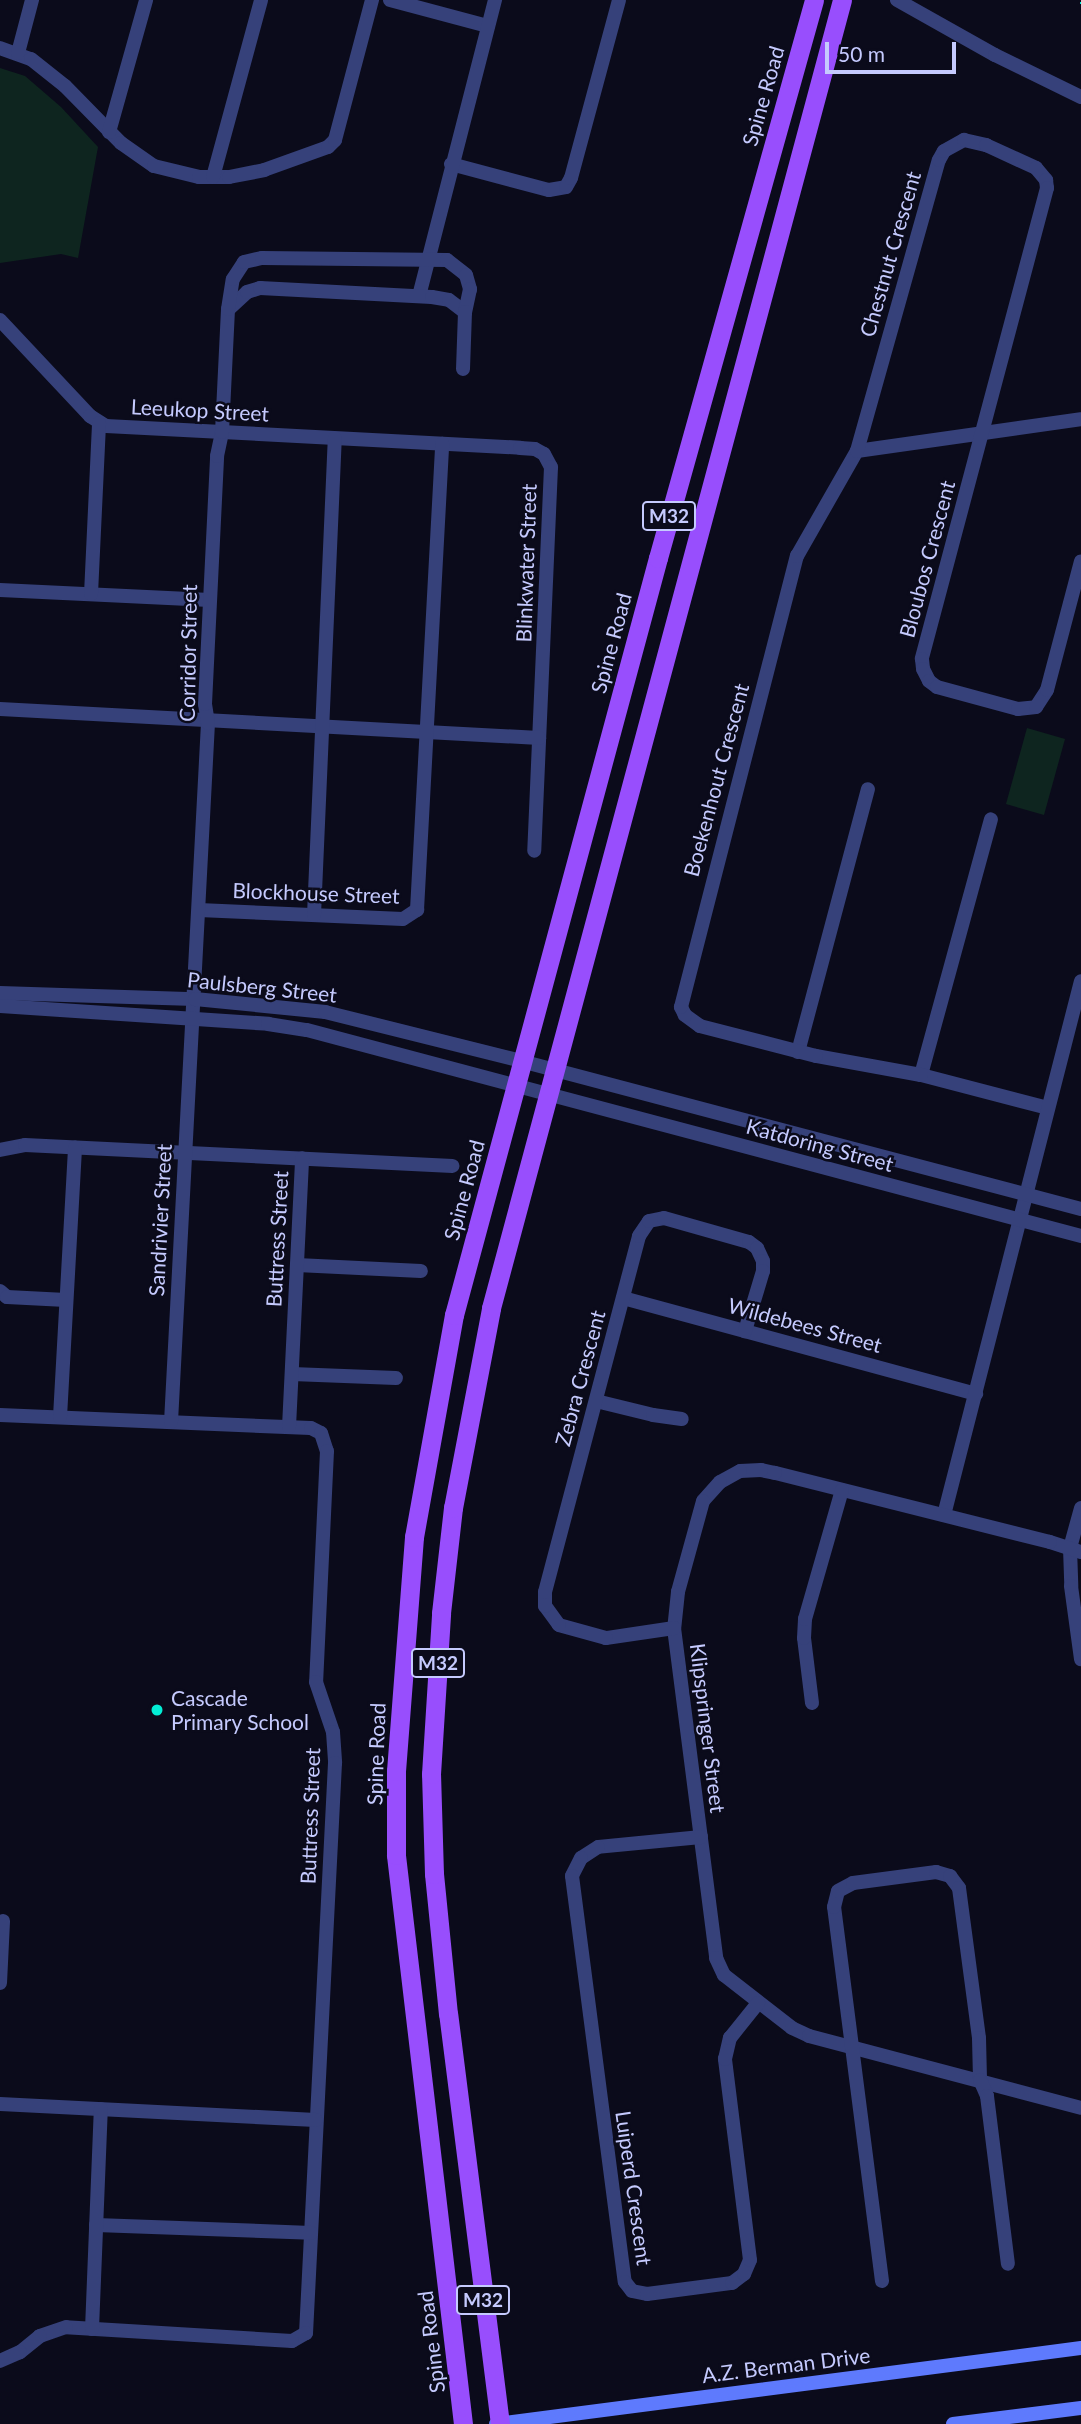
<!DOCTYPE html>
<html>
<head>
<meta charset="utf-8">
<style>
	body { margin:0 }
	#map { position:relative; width:1081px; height:2424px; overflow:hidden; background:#0b0b1b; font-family:Lato,sans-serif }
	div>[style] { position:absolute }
	.green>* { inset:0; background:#0e251f }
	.minor>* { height:14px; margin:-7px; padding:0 7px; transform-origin:7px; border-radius:7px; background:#36417a }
	.tertiary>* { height:14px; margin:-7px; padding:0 7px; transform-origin:7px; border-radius:7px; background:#36417a }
	.secondary>* { height:14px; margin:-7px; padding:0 7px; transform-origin:7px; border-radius:7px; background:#5e7afd }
	.primary>* { height:19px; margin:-9.5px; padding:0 9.5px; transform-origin:9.5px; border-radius:9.5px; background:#984efd }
	.rail>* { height:8px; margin-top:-4px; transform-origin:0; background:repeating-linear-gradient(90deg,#0b0b1b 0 16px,#03edd5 0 32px); box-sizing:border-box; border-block:2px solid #03edd5 }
	.dots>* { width:19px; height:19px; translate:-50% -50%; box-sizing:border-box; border:4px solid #0b0b1b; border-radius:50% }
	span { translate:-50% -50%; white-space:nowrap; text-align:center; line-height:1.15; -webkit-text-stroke:5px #0b0b1b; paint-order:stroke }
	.shield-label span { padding:2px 5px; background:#0b0b1b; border:2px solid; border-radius:5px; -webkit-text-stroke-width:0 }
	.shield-label { font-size:19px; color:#c5cafe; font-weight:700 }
	.street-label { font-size:21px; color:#c5cafe }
	.poi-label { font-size:21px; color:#c5cafe }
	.left { translate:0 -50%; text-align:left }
	.scale { position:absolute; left:825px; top:42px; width:131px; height:32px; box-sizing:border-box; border:4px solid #c5cafe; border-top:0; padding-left:9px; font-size:21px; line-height:24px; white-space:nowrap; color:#c5cafe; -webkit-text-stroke:5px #0b0b1b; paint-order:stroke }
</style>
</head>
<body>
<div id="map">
	<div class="green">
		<div style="clip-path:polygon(0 68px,25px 76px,61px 107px,98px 147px,78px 258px,61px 254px,0 263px)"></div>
		<div style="clip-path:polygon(1027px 728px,1065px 739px,1044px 815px,1006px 804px)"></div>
	</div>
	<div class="minor">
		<div style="left:390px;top:0;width:101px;rotate:14.9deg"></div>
		<div style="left:0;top:48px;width:33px;rotate:20deg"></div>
		<div style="left:31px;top:59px;width:43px;rotate:38.5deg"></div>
		<div style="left:65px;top:86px;width:80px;rotate:45.5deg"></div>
		<div style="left:121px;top:143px;width:40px;rotate:34.9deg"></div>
		<div style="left:154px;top:166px;width:46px;rotate:13.7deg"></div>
		<div style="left:199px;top:177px;width:30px"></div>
		<div style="left:229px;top:177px;width:36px;rotate:-11deg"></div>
		<div style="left:264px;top:170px;width:68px;rotate:-19.8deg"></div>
		<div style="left:328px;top:147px;width:10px;rotate:-45deg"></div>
		<div style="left:335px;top:140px;width:145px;rotate:-75.2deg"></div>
		<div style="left:18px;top:53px;width:55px;rotate:-75.2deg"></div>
		<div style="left:109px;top:132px;width:137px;rotate:-74.3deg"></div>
		<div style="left:451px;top:164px;width:101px;rotate:14.9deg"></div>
		<div style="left:549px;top:190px;width:17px;rotate:-10deg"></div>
		<div style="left:566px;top:187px;width:10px;rotate:-61deg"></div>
		<div style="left:571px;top:178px;width:184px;rotate:-74.9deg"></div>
		<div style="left:213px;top:177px;width:183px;rotate:-74.8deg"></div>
		<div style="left:419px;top:296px;width:306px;rotate:-75.6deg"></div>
		<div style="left:230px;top:308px;width:23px;rotate:-43deg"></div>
		<div style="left:247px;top:292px;width:14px;rotate:-17deg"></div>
		<div style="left:260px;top:288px;width:172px;rotate:3deg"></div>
		<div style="left:432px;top:297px;width:17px;rotate:10deg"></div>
		<div style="left:449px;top:300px;width:20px;rotate:37deg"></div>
		<div style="left:0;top:320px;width:132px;rotate:46.8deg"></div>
		<div style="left:90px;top:416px;width:19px;rotate:32deg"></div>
		<div style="left:106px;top:426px;width:415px;rotate:3deg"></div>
		<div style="left:520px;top:448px;width:15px;rotate:4deg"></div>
		<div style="left:535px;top:449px;width:10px;rotate:29deg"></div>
		<div style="left:544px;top:454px;width:15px;rotate:62deg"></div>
		<div style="left:551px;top:467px;width:384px;rotate:92.5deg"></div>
		<div style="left:857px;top:451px;width:226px;rotate:-8.1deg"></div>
		<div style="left:0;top:590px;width:210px;rotate:2.7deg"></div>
		<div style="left:91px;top:594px;width:171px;rotate:-87.3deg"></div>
		<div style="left:0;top:709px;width:540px;rotate:3.08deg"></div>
		<div style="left:199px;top:910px;width:204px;rotate:2.5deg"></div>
		<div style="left:403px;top:919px;width:17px;rotate:-33deg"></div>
		<div style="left:417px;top:910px;width:467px;rotate:-86.9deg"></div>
		<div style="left:314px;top:915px;width:477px;rotate:-87.5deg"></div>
		<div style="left:798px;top:1052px;width:272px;rotate:-75.1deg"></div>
		<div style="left:921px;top:1075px;width:265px;rotate:-74.7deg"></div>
		<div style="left:1048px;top:1108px;width:131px;rotate:-165.4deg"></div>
		<div style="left:921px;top:1075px;width:107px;rotate:-169.7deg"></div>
		<div style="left:816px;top:1056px;width:120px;rotate:-165.5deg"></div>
		<div style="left:700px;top:1026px;width:19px;rotate:-144deg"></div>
		<div style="left:685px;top:1015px;width:9px;rotate:-117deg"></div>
		<div style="left:681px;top:1007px;width:466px;rotate:-75.6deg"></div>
		<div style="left:797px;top:556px;width:121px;rotate:-60.3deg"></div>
		<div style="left:857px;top:451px;width:302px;rotate:-74.3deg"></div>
		<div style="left:939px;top:160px;width:10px;rotate:-61deg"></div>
		<div style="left:944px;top:151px;width:23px;rotate:-29deg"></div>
		<div style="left:964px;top:140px;width:23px;rotate:13deg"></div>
		<div style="left:986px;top:145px;width:55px;rotate:24.7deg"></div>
		<div style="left:1036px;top:168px;width:16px;rotate:50deg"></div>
		<div style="left:1046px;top:180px;width:8px;rotate:83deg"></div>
		<div style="left:1047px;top:188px;width:487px;rotate:104.9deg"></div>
		<div style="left:922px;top:659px;width:10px;rotate:84deg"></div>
		<div style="left:923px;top:669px;width:13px;rotate:63deg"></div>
		<div style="left:929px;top:681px;width:10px;rotate:37deg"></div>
		<div style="left:937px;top:687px;width:84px;rotate:15.2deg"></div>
		<div style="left:1018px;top:709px;width:18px;rotate:-6deg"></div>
		<div style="left:1036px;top:707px;width:20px;rotate:-57deg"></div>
		<div style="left:1047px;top:690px;width:133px;rotate:-75.2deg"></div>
		<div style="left:0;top:1150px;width:25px;rotate:-11deg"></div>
		<div style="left:25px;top:1145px;width:428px;rotate:2.8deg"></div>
		<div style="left:297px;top:1265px;width:124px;rotate:2.8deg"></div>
		<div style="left:0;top:1291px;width:9px;rotate:41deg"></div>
		<div style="left:7px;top:1297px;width:59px;rotate:2.9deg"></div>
		<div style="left:623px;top:1298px;width:366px;rotate:15.2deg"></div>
		<div style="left:292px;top:1374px;width:104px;rotate:2.2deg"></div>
		<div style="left:596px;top:1401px;width:59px;rotate:13.8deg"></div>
		<div style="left:653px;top:1415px;width:29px;rotate:8deg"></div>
		<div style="left:0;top:1415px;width:311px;rotate:2.4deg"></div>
		<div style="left:311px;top:1428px;width:11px;rotate:27deg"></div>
		<div style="left:321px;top:1433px;width:19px;rotate:72deg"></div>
		<div style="left:327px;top:1451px;width:231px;rotate:92.7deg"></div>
		<div style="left:316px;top:1682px;width:53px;rotate:71.2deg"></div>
		<div style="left:333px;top:1732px;width:31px;rotate:86deg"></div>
		<div style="left:335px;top:1763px;width:571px;rotate:92.91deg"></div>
		<div style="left:306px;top:2333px;width:16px;rotate:150deg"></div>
		<div style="left:292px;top:2341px;width:226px;rotate:-176.5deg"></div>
		<div style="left:66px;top:2327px;width:28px;rotate:161deg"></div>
		<div style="left:40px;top:2336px;width:26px;rotate:141deg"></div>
		<div style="left:20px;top:2352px;width:22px;rotate:156deg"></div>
		<div style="left:60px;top:1417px;width:270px;rotate:-86.8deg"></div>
		<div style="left:171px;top:1422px;width:700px;rotate:-86.97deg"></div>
		<div style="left:208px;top:723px;width:19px;rotate:-99deg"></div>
		<div style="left:205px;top:704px;width:248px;rotate:-87.2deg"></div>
		<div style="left:217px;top:456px;width:25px;rotate:-78deg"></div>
		<div style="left:222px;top:432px;width:123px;rotate:-87.2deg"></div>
		<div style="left:228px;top:309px;width:30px;rotate:-81deg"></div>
		<div style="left:233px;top:279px;width:20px;rotate:-57deg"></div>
		<div style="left:244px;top:262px;width:18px;rotate:-13deg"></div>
		<div style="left:262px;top:258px;width:185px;rotate:0.6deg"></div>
		<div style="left:447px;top:260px;width:24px;rotate:38deg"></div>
		<div style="left:466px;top:275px;width:15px;rotate:74deg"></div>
		<div style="left:470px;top:289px;width:24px;rotate:102deg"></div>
		<div style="left:465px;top:312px;width:57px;rotate:92deg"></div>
		<div style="left:289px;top:1427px;width:269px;rotate:-87.2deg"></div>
		<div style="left:1081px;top:1508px;width:41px;rotate:105.4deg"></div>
		<div style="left:1070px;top:1548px;width:38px;rotate:88deg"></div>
		<div style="left:1071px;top:1586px;width:74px;rotate:82.2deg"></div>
		<div style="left:944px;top:1515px;width:551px;rotate:-75.61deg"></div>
		<div style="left:1081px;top:1552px;width:33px;rotate:-162deg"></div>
		<div style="left:1050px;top:1542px;width:284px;rotate:-165.9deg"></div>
		<div style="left:775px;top:1473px;width:14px;rotate:-168deg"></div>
		<div style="left:761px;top:1470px;width:21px;rotate:177deg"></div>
		<div style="left:740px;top:1471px;width:23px;rotate:151deg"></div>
		<div style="left:720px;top:1482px;width:25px;rotate:132deg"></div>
		<div style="left:703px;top:1501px;width:94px;rotate:105.4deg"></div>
		<div style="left:678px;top:1592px;width:36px;rotate:96deg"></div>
		<div style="left:674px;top:1628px;width:333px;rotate:82.7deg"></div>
		<div style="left:716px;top:1958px;width:19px;rotate:65deg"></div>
		<div style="left:724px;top:1975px;width:86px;rotate:37.9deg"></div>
		<div style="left:792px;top:2028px;width:19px;rotate:25deg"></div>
		<div style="left:809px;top:2036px;width:281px;rotate:14.8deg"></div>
		<div style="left:674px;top:1628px;width:69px;rotate:171.6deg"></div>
		<div style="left:606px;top:1638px;width:49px;rotate:-164.5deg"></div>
		<div style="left:559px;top:1625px;width:24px;rotate:-126deg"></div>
		<div style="left:545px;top:1606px;width:14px;rotate:-90deg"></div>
		<div style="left:545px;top:1592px;width:368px;rotate:-75.2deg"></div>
		<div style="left:639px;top:1236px;width:18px;rotate:-56deg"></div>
		<div style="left:649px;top:1221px;width:15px;rotate:-11deg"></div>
		<div style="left:664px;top:1218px;width:88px;rotate:15.8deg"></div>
		<div style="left:749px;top:1242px;width:10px;rotate:37deg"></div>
		<div style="left:757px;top:1248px;width:14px;rotate:65deg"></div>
		<div style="left:763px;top:1261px;width:10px;rotate:90deg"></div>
		<div style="left:763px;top:1271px;width:63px;rotate:106.7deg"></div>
		<div style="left:812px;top:1703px;width:65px;rotate:-97deg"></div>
		<div style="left:804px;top:1638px;width:19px;rotate:-87deg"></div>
		<div style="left:805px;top:1619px;width:134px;rotate:-74deg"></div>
		<div style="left:701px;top:1837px;width:103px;rotate:174.5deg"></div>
		<div style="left:598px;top:1847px;width:20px;rotate:147deg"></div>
		<div style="left:581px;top:1858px;width:20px;rotate:117deg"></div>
		<div style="left:572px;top:1876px;width:409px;rotate:82.6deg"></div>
		<div style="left:625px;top:2282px;width:11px;rotate:52deg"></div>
		<div style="left:632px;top:2291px;width:15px;rotate:11deg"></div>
		<div style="left:647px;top:2294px;width:86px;rotate:-7.4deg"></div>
		<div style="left:732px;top:2283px;width:15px;rotate:-37deg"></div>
		<div style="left:744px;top:2274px;width:15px;rotate:-67deg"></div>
		<div style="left:750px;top:2260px;width:203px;rotate:-97.1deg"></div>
		<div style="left:725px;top:2059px;width:22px;rotate:-77deg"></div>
		<div style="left:730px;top:2038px;width:45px;rotate:-51.3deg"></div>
		<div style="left:0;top:1983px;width:62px;rotate:-87.2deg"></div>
		<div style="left:0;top:2104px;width:316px;rotate:2.9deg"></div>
		<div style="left:96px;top:2225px;width:215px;rotate:2.1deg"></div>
		<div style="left:882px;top:2281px;width:377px;rotate:-97.3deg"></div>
		<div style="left:834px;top:1907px;width:16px;rotate:-76deg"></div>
		<div style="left:838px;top:1891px;width:17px;rotate:-28deg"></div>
		<div style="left:853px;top:1883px;width:84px;rotate:-7.5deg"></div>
		<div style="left:936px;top:1872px;width:15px;rotate:16deg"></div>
		<div style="left:950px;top:1876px;width:15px;rotate:53deg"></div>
		<div style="left:959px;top:1888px;width:151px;rotate:82.4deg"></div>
		<div style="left:979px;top:2038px;width:42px;rotate:88.6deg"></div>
		<div style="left:980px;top:2080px;width:17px;rotate:66deg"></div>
		<div style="left:987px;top:2096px;width:169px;rotate:82.9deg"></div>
		<div style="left:92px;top:2329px;width:220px;rotate:-87.7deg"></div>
	</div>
	<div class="tertiary">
		<div style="left:897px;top:0;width:112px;rotate:29.3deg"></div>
		<div style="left:995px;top:55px;width:96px;rotate:26deg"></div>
		<div style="left:0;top:993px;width:195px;rotate:1.8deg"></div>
		<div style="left:195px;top:999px;width:131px;rotate:5.7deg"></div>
		<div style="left:325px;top:1012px;width:202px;rotate:14deg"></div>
		<div style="left:521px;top:1061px;width:579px;rotate:14.8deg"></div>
		<div style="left:0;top:1006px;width:269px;rotate:3.8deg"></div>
		<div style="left:268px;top:1024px;width:39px;rotate:9deg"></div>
		<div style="left:307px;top:1030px;width:801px;rotate:14.9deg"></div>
	</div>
	<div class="secondary">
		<div style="left:496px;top:2424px;width:590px;rotate:-7.4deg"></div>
		<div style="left:953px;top:2424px;width:129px;rotate:-7.1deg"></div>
	</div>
	<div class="primary">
		<div style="left:463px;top:2424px;width:573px;rotate:-96.72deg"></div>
		<div style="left:396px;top:1855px;width:84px;rotate:-90deg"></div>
		<div style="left:396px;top:1771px;width:235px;rotate:-85.6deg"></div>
		<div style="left:414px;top:1537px;width:226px;rotate:-79.8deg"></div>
		<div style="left:454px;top:1315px;width:784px;rotate:-74.92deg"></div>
		<div style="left:658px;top:558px;width:579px;rotate:-74.38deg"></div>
		<div style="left:500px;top:2424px;width:413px;rotate:-97.2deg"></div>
		<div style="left:448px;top:2014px;width:141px;rotate:-95.7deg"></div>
		<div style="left:434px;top:1874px;width:100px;rotate:-91.7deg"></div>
		<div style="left:431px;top:1774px;width:161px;rotate:-86.4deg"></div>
		<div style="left:441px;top:1613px;width:106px;rotate:-83.5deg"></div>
		<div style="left:453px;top:1508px;width:204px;rotate:-79.2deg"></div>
		<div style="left:491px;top:1308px;width:1354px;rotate:-74.98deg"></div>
	</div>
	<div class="rail">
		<div style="left:1080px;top:0;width:1px"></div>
	</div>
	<div class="dots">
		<div style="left:157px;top:1710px;background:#03edd5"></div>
	</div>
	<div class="shield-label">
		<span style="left:669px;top:516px">M32</span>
		<span style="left:438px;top:1663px">M32</span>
		<span style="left:483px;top:2300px">M32</span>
	</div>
	<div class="street-label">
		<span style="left:763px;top:96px;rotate:-74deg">Spine Road</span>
		<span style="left:890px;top:254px;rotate:-74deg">Chestnut Crescent</span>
		<span style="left:200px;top:410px;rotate:3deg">Leeukop Street</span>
		<span style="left:927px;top:559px;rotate:-75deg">Bloubos Crescent</span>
		<span style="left:526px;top:563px;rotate:-88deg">Blinkwater Street</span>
		<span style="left:611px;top:643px;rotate:-75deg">Spine Road</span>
		<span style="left:188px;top:653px;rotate:-89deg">Corridor Street</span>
		<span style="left:716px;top:780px;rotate:-75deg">Boekenhout Crescent</span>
		<span style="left:316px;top:893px;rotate:2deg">Blockhouse Street</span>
		<span style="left:262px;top:987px;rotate:6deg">Paulsberg Street</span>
		<span style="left:820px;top:1145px;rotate:15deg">Katdoring Street</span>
		<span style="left:464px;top:1190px;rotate:-75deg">Spine Road</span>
		<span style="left:160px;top:1220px;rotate:-87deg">Sandrivier Street</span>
		<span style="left:277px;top:1239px;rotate:-87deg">Buttress Street</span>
		<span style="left:805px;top:1325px;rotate:15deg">Wildebees Street</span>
		<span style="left:580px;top:1378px;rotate:-75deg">Zebra Crescent</span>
		<span style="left:708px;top:1728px;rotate:83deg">Klipspringer Street</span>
		<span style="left:376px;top:1754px;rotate:-88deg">Spine Road</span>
		<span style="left:310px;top:1816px;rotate:-88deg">Buttress Street</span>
		<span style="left:634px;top:2188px;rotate:82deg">Luiperd Crescent</span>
		<span style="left:431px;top:2342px;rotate:-97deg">Spine Road</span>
		<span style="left:786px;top:2365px;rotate:-7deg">A.Z. Berman Drive</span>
	</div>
	<div class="poi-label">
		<span class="left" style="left:171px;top:1710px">Cascade<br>Primary School</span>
	</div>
	<div class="scale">50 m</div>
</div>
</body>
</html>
